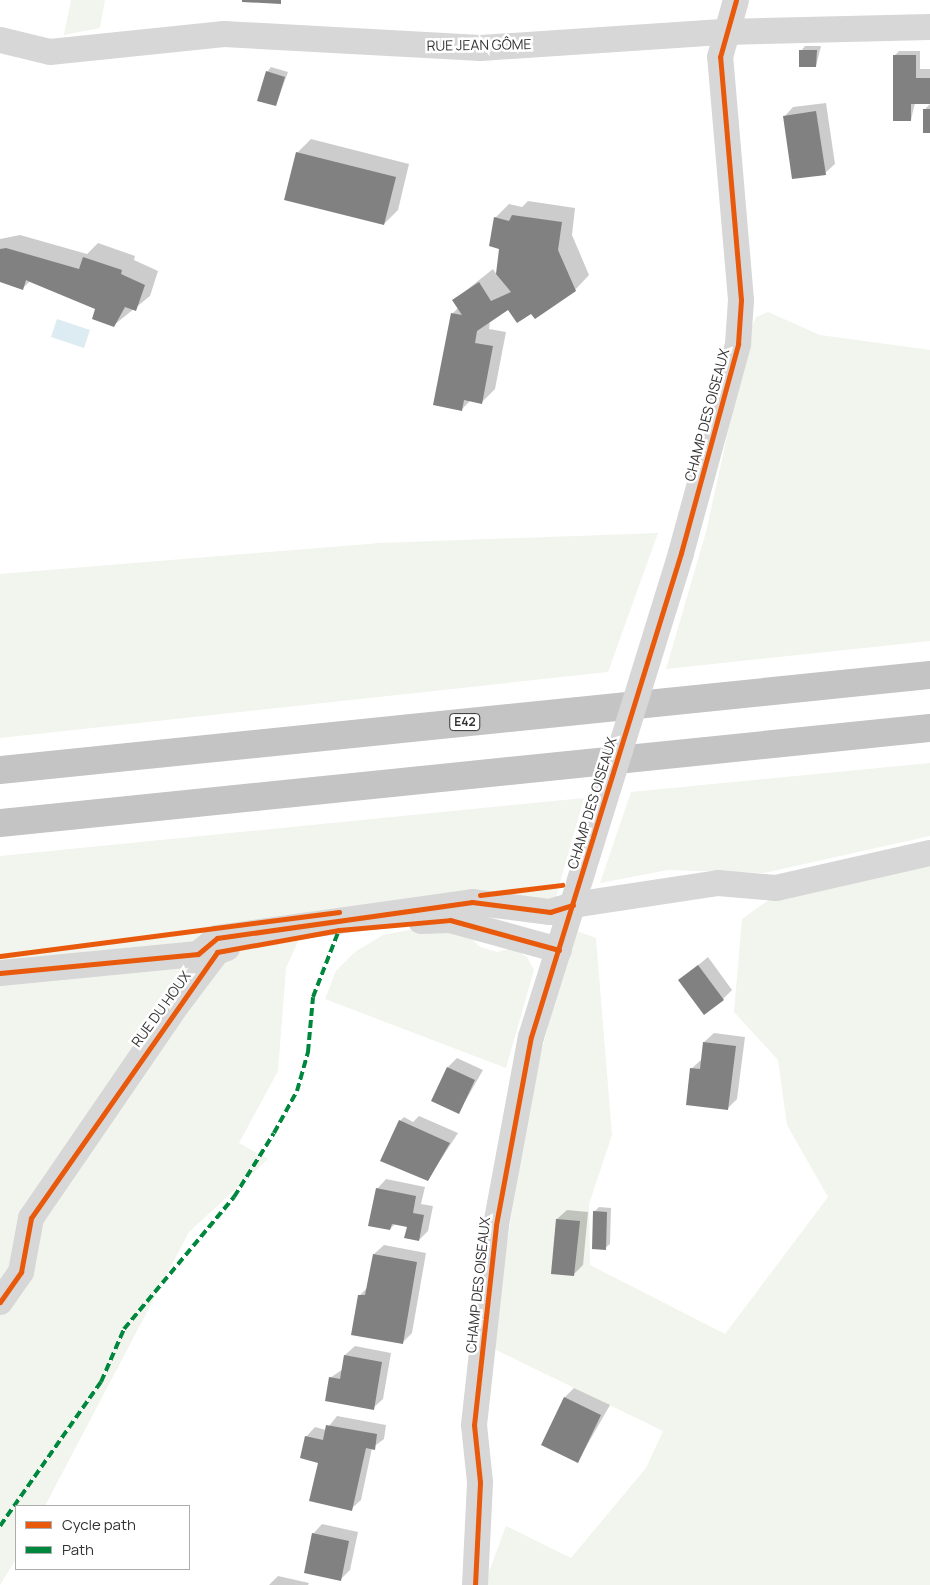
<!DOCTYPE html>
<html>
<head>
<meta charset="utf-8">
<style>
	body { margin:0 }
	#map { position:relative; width:930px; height:1585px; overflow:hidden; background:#fff; font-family:Manrope,sans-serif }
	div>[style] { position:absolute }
	.green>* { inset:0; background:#f1f5ed }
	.water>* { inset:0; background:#ddebf3 }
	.shadow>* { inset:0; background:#0003 }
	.building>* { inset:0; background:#818181 }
	.street>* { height:26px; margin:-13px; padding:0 13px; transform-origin:13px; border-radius:13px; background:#d7d7d7 }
	.highway>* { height:28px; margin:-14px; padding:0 14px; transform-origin:14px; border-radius:14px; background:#c4c4c4 }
	.street-bridge>* { height:26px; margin:-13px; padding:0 13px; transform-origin:13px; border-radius:13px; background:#d7d7d7 }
	.quiet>* { height:4px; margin-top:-2px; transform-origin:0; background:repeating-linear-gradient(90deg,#00873e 0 8px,transparent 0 12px) }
	.cycleway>* { height:5px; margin:-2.5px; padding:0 2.5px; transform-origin:2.5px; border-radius:2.5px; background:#e8590c }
	span { translate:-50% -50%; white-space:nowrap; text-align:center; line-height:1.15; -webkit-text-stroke:5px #fff; paint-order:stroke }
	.shield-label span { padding:1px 4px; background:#fff; border:1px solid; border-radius:4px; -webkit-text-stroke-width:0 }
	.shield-label { font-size:12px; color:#333; font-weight:700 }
	.street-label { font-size:14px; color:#333 }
	.legend { position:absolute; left:15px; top:1505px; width:175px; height:65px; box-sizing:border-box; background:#fff; border:1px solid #adadad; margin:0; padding:6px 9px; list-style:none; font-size:15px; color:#333 }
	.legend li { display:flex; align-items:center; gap:10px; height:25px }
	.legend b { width:25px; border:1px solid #adadad }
</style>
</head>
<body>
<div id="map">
	<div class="green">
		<div style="clip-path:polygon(71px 0,105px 0,100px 28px,64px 35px)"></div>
		<div style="clip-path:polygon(768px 312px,820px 335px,930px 350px,930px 641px,666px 669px,706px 532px,750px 332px,756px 317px)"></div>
		<div style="clip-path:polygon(658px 533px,608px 672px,0 738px,0 574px,380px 543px)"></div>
		<div style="clip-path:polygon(930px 763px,930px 836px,764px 873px,668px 870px,600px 883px,631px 792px)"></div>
		<div style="clip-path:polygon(584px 798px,555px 900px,310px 915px,286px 968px,278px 1071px,239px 1143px,268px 1159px,189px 1232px,45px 1506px,16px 1506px,16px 1559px,0 1585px,0 856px)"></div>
		<div style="clip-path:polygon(930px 856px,930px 1585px,484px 1585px,506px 1526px,571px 1558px,646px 1468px,663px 1431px,490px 1347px,534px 1079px,574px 930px,596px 938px,612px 1135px,589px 1204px,590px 1265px,725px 1334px,828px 1197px,787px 1125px,778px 1060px,734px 1012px,742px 919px,791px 884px)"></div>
		<div style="clip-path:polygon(414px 929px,468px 935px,480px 947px,497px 952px,513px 948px,527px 957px,534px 970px,506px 1068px,325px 999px,336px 971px,355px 952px,383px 935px)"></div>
	</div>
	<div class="water">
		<div style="clip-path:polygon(57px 319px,90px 330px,84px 348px,51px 337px)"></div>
	</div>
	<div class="shadow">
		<div style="clip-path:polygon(805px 46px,821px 46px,816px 66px,801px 51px)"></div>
		<div style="clip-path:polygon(899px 51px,920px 51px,920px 69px,930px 69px,930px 103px,915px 103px,911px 120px,894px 56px)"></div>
		<div style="clip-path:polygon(271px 67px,288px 72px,276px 105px,267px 72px)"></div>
		<div style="clip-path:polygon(826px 103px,835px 164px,825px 173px,784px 117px,793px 107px)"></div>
		<div style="clip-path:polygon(930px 104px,930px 132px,924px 110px)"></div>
		<div style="clip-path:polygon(311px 139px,409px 164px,398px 210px,384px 224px,297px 153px)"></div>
		<div style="clip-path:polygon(528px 201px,575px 208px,572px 235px,589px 275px,575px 290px,531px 312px,509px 309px,490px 321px,489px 329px,506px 332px,495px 389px,481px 403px,471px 400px,461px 410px,435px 404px,453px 313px,459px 307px,454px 300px,493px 269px,497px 275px,500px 248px,495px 218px,509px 204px,522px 207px)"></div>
		<div style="clip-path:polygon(20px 235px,87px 254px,98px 243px,135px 256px,134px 260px,158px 271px,150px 296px,114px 325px,97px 308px,30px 281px,23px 288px,0 281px,0 239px)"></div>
		<div style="clip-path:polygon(708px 957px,732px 990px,723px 999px,680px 980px)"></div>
		<div style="clip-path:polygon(714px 1033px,745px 1037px,737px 1099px,728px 1108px,691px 1069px,702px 1059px,704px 1042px)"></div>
		<div style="clip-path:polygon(457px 1058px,483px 1070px,459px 1112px,448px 1067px)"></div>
		<div style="clip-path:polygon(419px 1116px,458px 1133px,428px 1179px,400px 1121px,404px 1117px,413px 1122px)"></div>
		<div style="clip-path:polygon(386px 1179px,425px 1187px,421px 1204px,433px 1206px,428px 1231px,419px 1240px,408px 1226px,396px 1223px,390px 1229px,377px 1189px)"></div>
		<div style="clip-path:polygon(599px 1207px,611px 1208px,610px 1244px,605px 1248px,594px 1212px)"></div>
		<div style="clip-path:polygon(567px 1210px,588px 1212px,583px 1265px,573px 1275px,557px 1219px)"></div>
		<div style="clip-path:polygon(384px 1245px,426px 1253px,412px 1333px,403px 1342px,359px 1296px,368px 1287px,374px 1254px)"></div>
		<div style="clip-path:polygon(355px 1346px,391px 1353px,383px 1399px,373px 1408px,330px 1378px,343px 1369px,345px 1355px)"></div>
		<div style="clip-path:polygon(574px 1388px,610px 1405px,578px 1461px,543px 1444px,565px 1397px)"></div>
		<div style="clip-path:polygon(337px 1416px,386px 1425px,384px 1439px,372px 1448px,361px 1500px,351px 1509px,306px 1437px,315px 1427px,326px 1430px)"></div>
		<div style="clip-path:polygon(322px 1524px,358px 1532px,350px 1570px,341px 1579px,313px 1534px)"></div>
		<div style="clip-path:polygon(278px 1576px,309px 1583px,308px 1585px,269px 1585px)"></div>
	</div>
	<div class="building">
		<div style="clip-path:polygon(242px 0,281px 0,281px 4px,242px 2px)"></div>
		<div style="clip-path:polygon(799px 50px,817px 50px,816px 67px,799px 67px)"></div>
		<div style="clip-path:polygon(893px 55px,916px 55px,916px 78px,930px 78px,930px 104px,911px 104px,911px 121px,893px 121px)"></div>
		<div style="clip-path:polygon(266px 71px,285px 77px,276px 106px,257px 101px)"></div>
		<div style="clip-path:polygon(923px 109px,930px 109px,930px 133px,923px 133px)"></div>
		<div style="clip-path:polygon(816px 111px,826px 175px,792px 179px,783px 116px)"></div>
		<div style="clip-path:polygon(296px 152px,396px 177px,384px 225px,284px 200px)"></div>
		<div style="clip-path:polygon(512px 215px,562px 222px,558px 250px,576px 291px,535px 319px,531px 314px,517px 323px,508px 310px,477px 331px,475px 343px,493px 346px,482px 404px,464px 400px,462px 411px,433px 405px,451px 313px,462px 315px,452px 300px,479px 282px,491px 301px,511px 292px,496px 274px,499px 249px,489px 246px,494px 217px,509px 221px)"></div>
		<div style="clip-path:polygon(6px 248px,79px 269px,83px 257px,122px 270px,121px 274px,145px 285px,136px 311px,125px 307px,114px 327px,92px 319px,95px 309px,30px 282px,26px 280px,23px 290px,0 282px,0 249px)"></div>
		<div style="clip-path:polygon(698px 965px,724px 1000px,704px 1015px,678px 980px)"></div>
		<div style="clip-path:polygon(703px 1042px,736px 1046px,728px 1110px,686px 1105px,690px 1068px,700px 1069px)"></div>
		<div style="clip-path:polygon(447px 1067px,475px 1080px,459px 1114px,431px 1101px)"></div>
		<div style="clip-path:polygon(399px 1120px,450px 1143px,428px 1181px,380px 1161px)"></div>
		<div style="clip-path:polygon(376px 1188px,416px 1196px,413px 1213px,424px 1215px,419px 1241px,404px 1238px,407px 1227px,392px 1224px,390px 1230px,368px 1226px)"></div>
		<div style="clip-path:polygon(593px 1211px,607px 1212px,606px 1250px,592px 1249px)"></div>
		<div style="clip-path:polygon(556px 1219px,580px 1221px,574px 1276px,551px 1274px)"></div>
		<div style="clip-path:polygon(373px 1254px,417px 1262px,403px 1344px,351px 1335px,358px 1295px,365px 1295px)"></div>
		<div style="clip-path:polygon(344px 1355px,382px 1362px,374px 1410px,325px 1401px,329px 1377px,340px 1379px)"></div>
		<div style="clip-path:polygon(564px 1397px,601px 1415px,578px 1463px,541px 1445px)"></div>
		<div style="clip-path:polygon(326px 1425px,377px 1434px,375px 1450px,366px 1448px,352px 1511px,309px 1501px,318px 1463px,300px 1458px,305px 1436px,323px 1440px)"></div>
		<div style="clip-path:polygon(312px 1533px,349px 1541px,341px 1581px,304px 1573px)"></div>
	</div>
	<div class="street">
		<div style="left:0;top:40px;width:51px;rotate:13.5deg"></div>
		<div style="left:50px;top:52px;width:175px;rotate:-5.9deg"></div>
		<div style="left:224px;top:34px;width:257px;rotate:3.1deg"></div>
		<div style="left:481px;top:48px;width:245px;rotate:-3.8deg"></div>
		<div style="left:725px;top:32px;width:205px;rotate:-1.4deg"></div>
		<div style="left:681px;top:553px;width:217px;rotate:-74.7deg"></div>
		<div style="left:738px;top:344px;width:44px;rotate:-86.1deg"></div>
		<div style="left:741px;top:300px;width:244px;rotate:-94.9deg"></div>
		<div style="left:720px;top:57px;width:59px;rotate:-74.3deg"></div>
		<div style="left:421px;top:921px;width:29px;rotate:-2deg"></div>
		<div style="left:450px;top:920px;width:113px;rotate:15.4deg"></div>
		<div style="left:0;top:973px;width:199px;rotate:-5.5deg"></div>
		<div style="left:198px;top:954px;width:25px;rotate:-40deg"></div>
		<div style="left:217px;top:938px;width:258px;rotate:-8deg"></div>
		<div style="left:472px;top:902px;width:79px;rotate:7.3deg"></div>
		<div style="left:550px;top:912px;width:24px;rotate:-17deg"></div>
		<div style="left:573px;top:905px;width:147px;rotate:-8.6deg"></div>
		<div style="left:718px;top:883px;width:58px;rotate:4.9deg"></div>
		<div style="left:776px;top:888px;width:158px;rotate:-12.8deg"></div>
		<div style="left:0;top:1302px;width:37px;rotate:-55deg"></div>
		<div style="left:21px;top:1272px;width:55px;rotate:-79.5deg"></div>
		<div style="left:31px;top:1218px;width:258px;rotate:-55.6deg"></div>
		<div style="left:177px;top:1005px;width:66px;rotate:-53deg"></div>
		<div style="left:217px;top:952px;width:11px;rotate:-22deg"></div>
		<div style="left:475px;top:1585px;width:103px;rotate:-87.2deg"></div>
		<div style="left:480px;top:1482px;width:57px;rotate:-96deg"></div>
		<div style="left:474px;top:1425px;width:201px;rotate:-83.7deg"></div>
		<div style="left:496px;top:1225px;width:191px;rotate:-79.5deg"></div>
		<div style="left:531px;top:1037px;width:151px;rotate:-72.6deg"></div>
	</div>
	<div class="highway">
		<div style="left:0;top:770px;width:935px;rotate:-5.83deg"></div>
		<div style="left:0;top:823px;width:935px;rotate:-5.83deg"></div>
	</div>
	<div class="street-bridge">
		<div style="left:579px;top:883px;width:345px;rotate:-72.8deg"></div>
	</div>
	<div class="quiet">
		<div style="left:0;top:1526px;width:176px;rotate:-55deg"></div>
		<div style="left:101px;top:1382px;width:58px;rotate:-66.5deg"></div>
		<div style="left:124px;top:1329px;width:172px;rotate:-50.2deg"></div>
		<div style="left:234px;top:1197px;width:75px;rotate:-58deg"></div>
		<div style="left:274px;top:1133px;width:48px;rotate:-61.3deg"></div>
		<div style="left:297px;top:1091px;width:41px;rotate:-74.2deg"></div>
		<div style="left:308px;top:1052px;width:55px;rotate:-84.8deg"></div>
		<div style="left:313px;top:997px;width:72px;rotate:-68.8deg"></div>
	</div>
	<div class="cycleway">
		<div style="left:480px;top:895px;width:83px;rotate:-7deg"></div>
		<div style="left:0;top:956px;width:342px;rotate:-7.4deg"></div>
		<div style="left:0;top:973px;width:199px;rotate:-5.5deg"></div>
		<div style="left:198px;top:954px;width:25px;rotate:-40deg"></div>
		<div style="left:217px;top:938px;width:258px;rotate:-8deg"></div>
		<div style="left:472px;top:902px;width:79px;rotate:7.3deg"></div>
		<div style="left:550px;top:912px;width:24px;rotate:-17deg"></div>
		<div style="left:0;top:1302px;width:37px;rotate:-55deg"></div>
		<div style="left:21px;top:1272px;width:55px;rotate:-79.5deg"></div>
		<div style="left:31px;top:1218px;width:325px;rotate:-55deg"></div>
		<div style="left:217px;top:952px;width:124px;rotate:-10.2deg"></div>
		<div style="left:339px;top:930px;width:111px;rotate:-5.1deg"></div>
		<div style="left:450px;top:920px;width:113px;rotate:15.4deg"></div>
		<div style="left:475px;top:1585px;width:103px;rotate:-87.2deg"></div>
		<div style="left:480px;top:1482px;width:57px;rotate:-96deg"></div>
		<div style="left:474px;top:1425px;width:201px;rotate:-83.7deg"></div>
		<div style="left:496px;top:1225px;width:191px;rotate:-79.5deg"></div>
		<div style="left:531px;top:1037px;width:507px;rotate:-72.78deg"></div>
		<div style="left:681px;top:553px;width:217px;rotate:-74.7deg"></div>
		<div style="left:738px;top:344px;width:44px;rotate:-86.1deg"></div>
		<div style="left:741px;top:300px;width:244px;rotate:-94.9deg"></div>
		<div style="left:720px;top:57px;width:59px;rotate:-74.3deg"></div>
	</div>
	<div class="shield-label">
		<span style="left:465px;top:722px">E42</span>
	</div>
	<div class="street-label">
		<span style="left:479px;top:45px;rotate:-1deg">RUE JEAN GÔME</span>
		<span style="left:707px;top:415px;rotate:-75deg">CHAMP DES OISEAUX</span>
		<span style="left:592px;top:803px;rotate:-73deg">CHAMP DES OISEAUX</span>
		<span style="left:161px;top:1009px;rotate:-54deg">RUE DU HOUX</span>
		<span style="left:478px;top:1285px;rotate:-84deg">CHAMP DES OISEAUX</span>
	</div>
	<ul class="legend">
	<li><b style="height:6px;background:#e8590c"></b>Cycle path</li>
	<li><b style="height:6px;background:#00873e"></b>Path</li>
	</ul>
</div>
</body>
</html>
